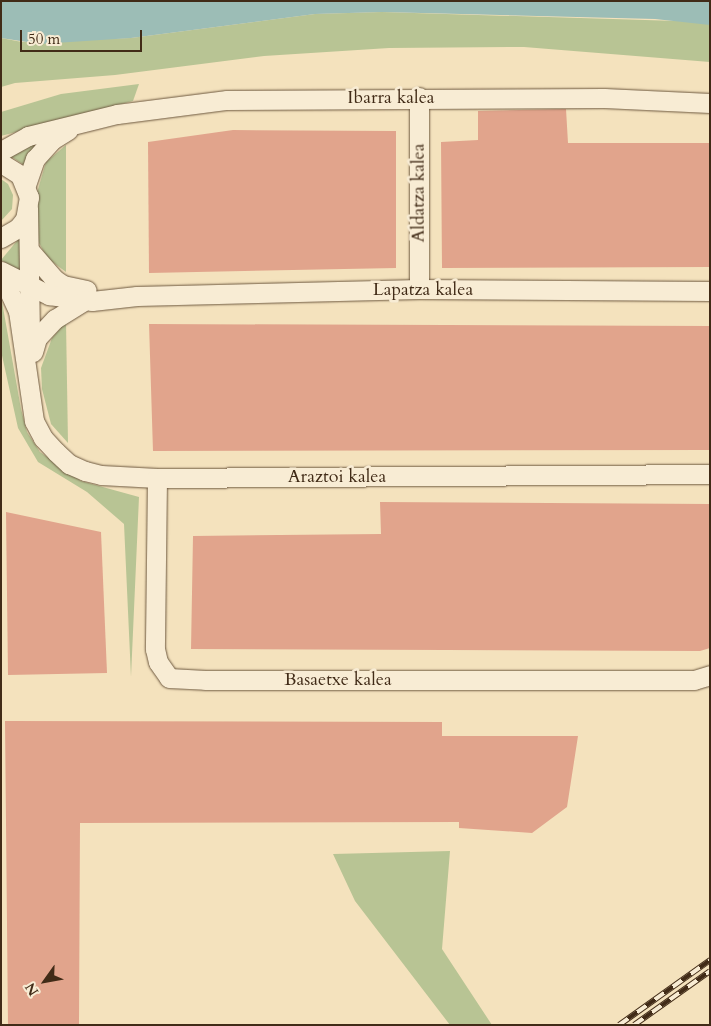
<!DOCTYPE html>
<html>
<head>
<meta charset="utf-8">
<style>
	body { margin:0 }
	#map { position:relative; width:711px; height:1026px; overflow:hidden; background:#f4e2bd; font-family:Cardo,serif }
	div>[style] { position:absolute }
	.green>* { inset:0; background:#b8c494 }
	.water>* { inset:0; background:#9cbdb6 }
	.building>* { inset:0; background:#e1a48c }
	.roads { filter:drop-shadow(0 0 1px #6e5940) drop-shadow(0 0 1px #6e5940) }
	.minor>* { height:19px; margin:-9.5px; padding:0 9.5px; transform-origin:9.5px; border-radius:9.5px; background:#f8ecd4 }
	.rail>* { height:5.5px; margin-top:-2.75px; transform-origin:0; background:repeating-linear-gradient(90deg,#f8ecd4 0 11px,#412b17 0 22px); box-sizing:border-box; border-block:1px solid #412b17 }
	span { translate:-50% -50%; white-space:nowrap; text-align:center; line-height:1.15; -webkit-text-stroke:5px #f8ecd4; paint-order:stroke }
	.street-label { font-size:18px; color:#412b17 }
	.frame { position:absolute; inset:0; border:2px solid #412b17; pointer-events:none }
	.north { position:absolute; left:20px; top:956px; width:50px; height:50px; -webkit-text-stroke:4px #f8ecd4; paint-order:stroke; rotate:238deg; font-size:14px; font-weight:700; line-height:20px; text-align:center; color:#412b17 }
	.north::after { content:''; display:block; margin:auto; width:18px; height:22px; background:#412b17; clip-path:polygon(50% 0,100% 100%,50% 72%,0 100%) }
	.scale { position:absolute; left:20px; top:30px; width:122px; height:22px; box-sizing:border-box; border:2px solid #412b17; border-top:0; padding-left:6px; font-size:15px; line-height:18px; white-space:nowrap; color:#412b17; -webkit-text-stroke:4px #f8ecd4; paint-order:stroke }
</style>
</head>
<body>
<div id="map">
	<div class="green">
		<div style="clip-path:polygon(382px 12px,710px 22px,710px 62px,524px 47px,389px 48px,264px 56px,115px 75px,15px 83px,1px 87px,1px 38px,22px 42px,131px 38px,315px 14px)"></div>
		<div style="clip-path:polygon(139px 84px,133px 101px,1px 136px,1px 112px,61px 94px)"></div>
		<div style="clip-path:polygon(41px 139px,24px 165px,7px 154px)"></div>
		<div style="clip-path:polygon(66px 145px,66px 272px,47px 258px,38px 241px,36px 196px,46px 162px)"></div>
		<div style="clip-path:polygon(1px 179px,8px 184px,13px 195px,12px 209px,1px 221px)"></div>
		<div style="clip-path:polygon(21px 236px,25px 275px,1px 260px)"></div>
		<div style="clip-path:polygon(1px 296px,21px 409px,27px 432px,40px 452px,81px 481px,139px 497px,131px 677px,124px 524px,87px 492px,38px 462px,18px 428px,1px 351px)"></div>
		<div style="clip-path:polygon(66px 322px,68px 443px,51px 424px,42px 389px,41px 368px,52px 338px)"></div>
		<div style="clip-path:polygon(450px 851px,442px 949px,492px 1025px,450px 1025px,355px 901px,333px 854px)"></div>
	</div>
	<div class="water">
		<div style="clip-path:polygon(1px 1px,710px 1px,710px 25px,655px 19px,382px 12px,315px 14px,131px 38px,40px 44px,1px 38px)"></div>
	</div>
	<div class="building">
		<div style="clip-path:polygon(566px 109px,568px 143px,710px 143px,710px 267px,442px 268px,441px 142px,478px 140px,478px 111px)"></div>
		<div style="clip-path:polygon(233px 130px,396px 131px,396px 268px,149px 273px,148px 142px)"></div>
		<div style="clip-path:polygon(149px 324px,710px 326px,710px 450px,153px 451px)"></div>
		<div style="clip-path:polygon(380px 502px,710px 504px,710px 648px,700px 651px,191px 649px,193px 536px,381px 534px)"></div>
		<div style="clip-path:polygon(6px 512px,101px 532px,107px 673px,8px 675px)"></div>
		<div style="clip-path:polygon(5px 721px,442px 722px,442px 736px,578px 736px,567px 807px,532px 833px,459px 828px,459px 822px,80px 823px,79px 1025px,8px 1025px)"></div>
	</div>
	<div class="roads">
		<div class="minor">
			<div style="left:419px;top:97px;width:192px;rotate:90deg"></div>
			<div style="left:1px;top:151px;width:31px;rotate:-29deg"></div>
			<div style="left:28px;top:136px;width:92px;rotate:-13.9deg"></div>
			<div style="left:117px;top:114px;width:111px;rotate:-7.3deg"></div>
			<div style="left:227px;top:100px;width:377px;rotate:-0.3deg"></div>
			<div style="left:604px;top:98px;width:106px;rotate:2.7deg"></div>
			<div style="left:1px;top:163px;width:22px;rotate:32deg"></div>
			<div style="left:20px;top:175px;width:24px;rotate:68deg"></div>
			<div style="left:29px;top:197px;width:22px;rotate:100deg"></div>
			<div style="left:25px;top:219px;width:11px;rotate:128deg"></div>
			<div style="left:18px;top:228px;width:20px;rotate:150deg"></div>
			<div style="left:26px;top:185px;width:28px;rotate:-71deg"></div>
			<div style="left:35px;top:159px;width:25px;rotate:-48deg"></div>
			<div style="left:52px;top:140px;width:19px;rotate:-32deg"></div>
			<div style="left:28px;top:208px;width:125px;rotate:89.1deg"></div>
			<div style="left:30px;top:251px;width:37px;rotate:49deg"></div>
			<div style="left:54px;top:279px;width:11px;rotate:34deg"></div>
			<div style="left:63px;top:285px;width:24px;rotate:12deg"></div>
			<div style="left:1px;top:271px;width:54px;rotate:26.6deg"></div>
			<div style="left:49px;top:295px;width:43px;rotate:7.9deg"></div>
			<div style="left:92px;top:301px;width:45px;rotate:-6.3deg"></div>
			<div style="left:137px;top:296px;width:282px;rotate:-1.4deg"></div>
			<div style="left:419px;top:289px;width:291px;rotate:0.4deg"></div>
			<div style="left:1px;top:274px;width:41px;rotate:65.3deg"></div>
			<div style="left:18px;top:311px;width:111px;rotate:81.7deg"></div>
			<div style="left:34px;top:421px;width:19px;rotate:62deg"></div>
			<div style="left:43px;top:438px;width:19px;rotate:47deg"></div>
			<div style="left:56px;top:452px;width:18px;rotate:43deg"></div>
			<div style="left:69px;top:464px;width:17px;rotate:24deg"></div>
			<div style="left:85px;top:471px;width:16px;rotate:14deg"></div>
			<div style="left:101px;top:475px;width:56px;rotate:3.1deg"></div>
			<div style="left:157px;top:478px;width:553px;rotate:-0.41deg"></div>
			<div style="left:33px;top:352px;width:15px;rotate:-74deg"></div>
			<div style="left:37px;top:338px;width:26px;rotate:-47deg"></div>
			<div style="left:55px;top:319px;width:36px;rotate:-32deg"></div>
			<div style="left:157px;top:478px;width:171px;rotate:90.7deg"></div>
			<div style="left:155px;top:649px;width:13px;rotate:77deg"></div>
			<div style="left:158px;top:662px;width:19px;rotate:55deg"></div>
			<div style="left:169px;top:678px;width:36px;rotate:3deg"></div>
			<div style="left:205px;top:680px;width:489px"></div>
			<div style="left:694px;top:680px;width:17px;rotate:-17deg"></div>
		</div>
	</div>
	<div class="rail">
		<div style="left:619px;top:1025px;width:112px;rotate:-35.5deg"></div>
		<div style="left:634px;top:1025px;width:93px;rotate:-35.4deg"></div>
	</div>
	<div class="street-label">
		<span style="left:391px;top:98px">Ibarra kalea</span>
		<span style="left:419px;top:193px;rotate:-90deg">Aldatza kalea</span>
		<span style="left:423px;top:290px">Lapatza kalea</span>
		<span style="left:337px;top:477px">Araztoi kalea</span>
		<span style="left:338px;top:680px">Basaetxe kalea</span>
	</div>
	<div class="frame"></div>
	<div class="north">N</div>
	<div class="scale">50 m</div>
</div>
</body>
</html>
